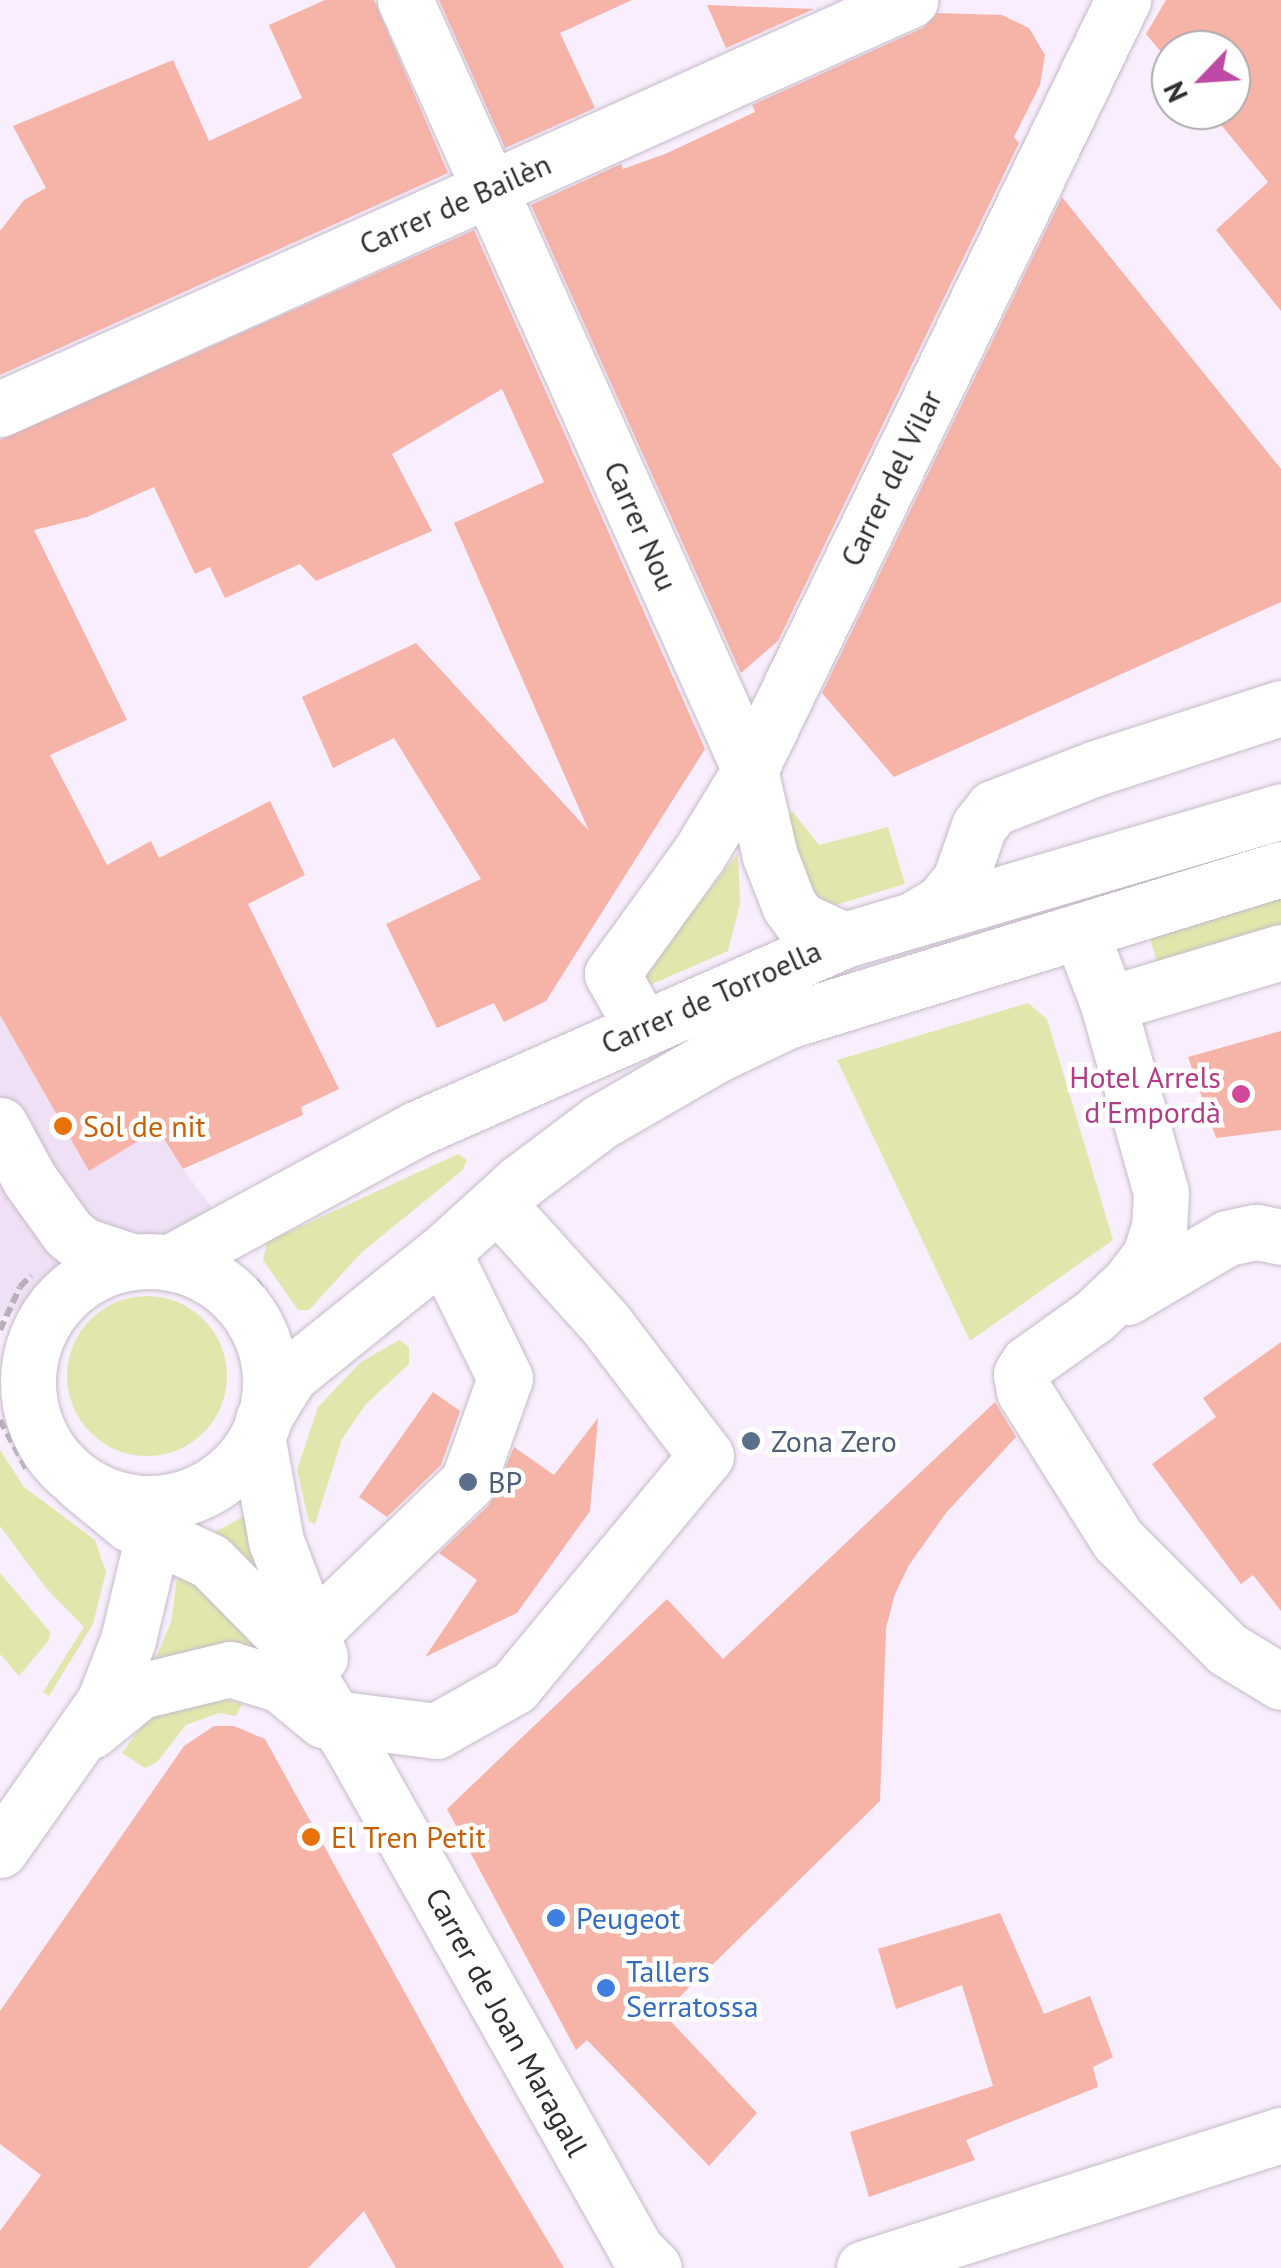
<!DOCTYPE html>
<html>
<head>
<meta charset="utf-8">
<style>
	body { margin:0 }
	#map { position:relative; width:1281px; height:2268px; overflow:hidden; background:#f9eefd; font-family:"PT Sans",sans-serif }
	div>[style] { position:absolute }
	.built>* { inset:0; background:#f0e0f5 }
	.green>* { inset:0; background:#e1e7ac }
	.round { border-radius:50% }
	.building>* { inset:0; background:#f6b3a7 }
	.path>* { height:6px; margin-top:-3px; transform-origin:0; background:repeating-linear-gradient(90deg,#b8afbb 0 10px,transparent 0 15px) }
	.roads { filter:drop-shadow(0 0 2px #c5bac8) drop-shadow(0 0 2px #c5bac8) }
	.minor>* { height:55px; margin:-27.5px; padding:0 27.5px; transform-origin:27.5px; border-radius:27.5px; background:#fff }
	.minor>.ring { margin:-27.5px; padding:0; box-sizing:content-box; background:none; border:55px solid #fff; border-radius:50% }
	.dots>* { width:28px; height:28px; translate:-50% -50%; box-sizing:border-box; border:5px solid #fff; border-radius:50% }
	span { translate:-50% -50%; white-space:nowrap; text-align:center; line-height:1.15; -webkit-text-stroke:9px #fff; paint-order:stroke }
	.street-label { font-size:30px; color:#302c31 }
	.hotel-label { font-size:30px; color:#b23c85 }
	.right { translate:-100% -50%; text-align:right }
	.food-label { font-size:30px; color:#c56008 }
	.left { translate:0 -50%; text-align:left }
	.service-label { font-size:30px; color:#4e5e75 }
	.shop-label { font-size:30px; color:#366cbe }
	.north { position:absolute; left:1151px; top:30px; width:100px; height:100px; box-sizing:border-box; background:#fff; border:2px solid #acabad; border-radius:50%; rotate:245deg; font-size:28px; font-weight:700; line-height:40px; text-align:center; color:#302c31 }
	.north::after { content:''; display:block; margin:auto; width:35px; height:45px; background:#bd4aa4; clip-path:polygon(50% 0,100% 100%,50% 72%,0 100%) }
</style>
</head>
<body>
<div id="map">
	<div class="built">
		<div style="clip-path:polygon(0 804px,183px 1169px,229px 1231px,96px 1271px,0 1318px)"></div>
	</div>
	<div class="green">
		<div style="clip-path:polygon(793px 812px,819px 845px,888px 827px,905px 884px,832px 906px,811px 896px,782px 818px)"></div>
		<div style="clip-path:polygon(738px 853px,740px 904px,728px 951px,629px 994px)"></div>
		<div style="clip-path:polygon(1281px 895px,1281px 938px,1161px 975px,1149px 935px)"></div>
		<div style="clip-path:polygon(1028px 1003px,1047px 1019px,1113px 1240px,970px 1341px,837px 1060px)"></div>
		<div style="clip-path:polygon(458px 1154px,467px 1160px,463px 1170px,362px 1252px,309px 1310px,298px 1310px,263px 1260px,267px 1242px)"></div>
		<div class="round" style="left:67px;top:1296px;width:160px;height:160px"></div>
		<div style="clip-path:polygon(399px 1340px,409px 1347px,409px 1364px,366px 1404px,342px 1439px,315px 1524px,309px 1522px,297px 1470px,318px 1407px,361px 1362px)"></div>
		<div style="clip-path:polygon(0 1450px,24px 1487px,95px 1540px,106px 1572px,93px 1624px,49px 1696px,43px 1692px,84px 1627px,46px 1588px,0 1526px)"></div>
		<div style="clip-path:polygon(253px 1511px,274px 1596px,208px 1536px)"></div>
		<div style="clip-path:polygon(178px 1570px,197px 1581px,260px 1653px,155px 1660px,171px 1622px)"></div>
		<div style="clip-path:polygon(0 1573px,50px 1632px,49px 1640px,19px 1676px,0 1654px)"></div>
		<div style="clip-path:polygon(214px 1696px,242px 1704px,236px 1716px,219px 1713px,186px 1725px,157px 1762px,145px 1768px,122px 1753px,148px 1717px)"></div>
	</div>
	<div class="building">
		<div style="clip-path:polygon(325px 0,374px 0,448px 173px,0 375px,0 231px,24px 200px,46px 188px,13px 126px,173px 60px,209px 141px,302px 98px,269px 25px)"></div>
		<div style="clip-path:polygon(439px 0,632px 0,560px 33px,595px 108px,505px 148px)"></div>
		<div style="clip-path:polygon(1166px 0,1281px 0,1281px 311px,1216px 230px,1268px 182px,1209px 110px,1231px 110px,1231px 50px,1171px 50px,1171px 64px,1146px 34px)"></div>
		<div style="clip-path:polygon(707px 5px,814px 9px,726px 48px)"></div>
		<div style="clip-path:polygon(937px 13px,1002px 15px,1029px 28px,1045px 55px,1040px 85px,1014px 137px,1019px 143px,778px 641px,741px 673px,531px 205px,621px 164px,623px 169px,665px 154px,755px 112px,752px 105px,923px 28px)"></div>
		<div style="clip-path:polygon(1062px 197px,1281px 469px,1281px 602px,894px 777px,822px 693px)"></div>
		<div style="clip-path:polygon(474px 230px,705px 749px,546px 1001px,504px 1022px,494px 1003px,437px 1028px,386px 924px,481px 879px,394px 738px,333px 768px,302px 697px,416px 643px,589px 831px,454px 523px,544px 482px,502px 389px,392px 454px,432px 531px,316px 581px,300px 564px,225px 598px,210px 567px,195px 574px,154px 487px,87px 517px,34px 530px,127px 720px,50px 755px,107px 865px,151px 841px,159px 858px,270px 801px,305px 875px,248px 904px,339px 1089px,301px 1107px,303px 1115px,183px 1169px,158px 1129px,89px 1171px,0 1015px,0 440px)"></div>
		<div style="clip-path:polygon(1281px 1031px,1281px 1130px,1216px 1138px,1188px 1057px)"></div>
		<div style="clip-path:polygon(1281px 1342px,1281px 1611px,1253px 1575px,1241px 1584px,1152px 1464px,1216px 1417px,1203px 1398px)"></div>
		<div style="clip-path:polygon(433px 1392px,460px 1411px,441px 1465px,387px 1517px,359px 1497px)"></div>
		<div style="clip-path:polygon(995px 1402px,1016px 1437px,946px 1513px,909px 1565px,895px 1594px,886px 1628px,880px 1801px,663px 2013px,757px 2113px,709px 2166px,587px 2040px,576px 2050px,447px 1809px,667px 1599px,723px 1659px)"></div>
		<div style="clip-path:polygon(598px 1418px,590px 1511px,517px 1613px,425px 1657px,477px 1580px,439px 1553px,490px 1504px,514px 1447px,554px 1475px)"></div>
		<div style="clip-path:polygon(214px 1726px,234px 1726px,265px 1739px,468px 2107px,564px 2268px,396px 2268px,364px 2211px,308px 2268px,0 2268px,0 2231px,41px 2175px,0 2144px,0 2011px,184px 1746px)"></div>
		<div style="clip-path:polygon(1000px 1913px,1044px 2014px,1090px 1996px,1113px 2057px,1093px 2067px,1098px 2087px,966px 2140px,975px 2160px,869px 2197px,850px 2132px,993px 2086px,962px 1985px,896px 2009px,878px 1949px)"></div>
	</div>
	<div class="path">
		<div style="left:256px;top:1280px;width:38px;rotate:58deg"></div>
		<div style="left:0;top:1330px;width:47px;rotate:-65.1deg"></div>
		<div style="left:20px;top:1287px;width:16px;rotate:-47deg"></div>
		<div style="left:0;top:1420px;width:55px;rotate:61.6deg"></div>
	</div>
	<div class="roads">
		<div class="minor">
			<div style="left:405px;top:0;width:844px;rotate:65.87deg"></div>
			<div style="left:750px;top:770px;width:88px;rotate:76.9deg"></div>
			<div style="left:770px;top:856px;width:53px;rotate:68.8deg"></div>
			<div style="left:789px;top:905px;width:17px;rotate:54deg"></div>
			<div style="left:799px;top:919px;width:50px;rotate:25deg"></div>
			<div style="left:0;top:409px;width:998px;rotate:-24.2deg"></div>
			<div style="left:914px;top:919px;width:33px;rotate:-31deg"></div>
			<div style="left:942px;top:902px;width:28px;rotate:-51deg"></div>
			<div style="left:960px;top:880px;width:57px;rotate:-70.6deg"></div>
			<div style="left:979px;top:826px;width:23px;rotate:-52deg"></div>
			<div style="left:993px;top:808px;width:110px;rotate:-21.2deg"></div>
			<div style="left:1096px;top:768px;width:194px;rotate:-18deg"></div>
			<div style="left:1080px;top:931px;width:78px;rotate:69deg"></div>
			<div style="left:1108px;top:1004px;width:195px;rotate:74.3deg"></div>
			<div style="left:1161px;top:1192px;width:35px;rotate:93deg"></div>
			<div style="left:1159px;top:1227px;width:29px;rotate:108deg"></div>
			<div style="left:1150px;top:1255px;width:35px;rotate:127deg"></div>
			<div style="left:1129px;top:1283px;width:48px;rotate:136.7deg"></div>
			<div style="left:1094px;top:1316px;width:81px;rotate:144.5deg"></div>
			<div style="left:1028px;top:1363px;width:13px;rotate:122deg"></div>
			<div style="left:1021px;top:1374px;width:17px;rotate:80deg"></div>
			<div style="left:1024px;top:1391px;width:176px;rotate:57.8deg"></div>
			<div style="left:1118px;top:1540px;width:154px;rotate:45deg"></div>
			<div style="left:1227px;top:1649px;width:63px;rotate:31.4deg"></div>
			<div style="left:1108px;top:1004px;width:181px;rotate:-16.7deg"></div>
			<div style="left:642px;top:1027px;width:61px;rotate:-119.5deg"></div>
			<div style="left:612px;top:974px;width:148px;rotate:-54.1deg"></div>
			<div style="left:699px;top:854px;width:98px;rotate:-58.7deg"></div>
			<div style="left:750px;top:770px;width:856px;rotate:-64.15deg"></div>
			<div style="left:0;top:1125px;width:63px;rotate:61.4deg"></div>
			<div style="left:30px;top:1180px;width:65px;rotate:54.4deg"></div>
			<div style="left:68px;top:1233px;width:19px;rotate:39deg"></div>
			<div style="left:83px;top:1245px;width:51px;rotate:18.4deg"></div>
			<div class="ring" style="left:28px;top:1261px;width:187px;height:187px"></div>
			<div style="left:171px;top:1262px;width:279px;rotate:-28.5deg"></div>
			<div style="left:416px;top:1129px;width:468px;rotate:-23.8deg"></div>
			<div style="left:844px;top:940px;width:456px;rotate:-16.4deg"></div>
			<div style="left:1127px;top:1297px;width:116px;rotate:-30.5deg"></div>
			<div style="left:1227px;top:1238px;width:30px;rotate:-12deg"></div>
			<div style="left:1256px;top:1232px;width:25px;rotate:11deg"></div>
			<div style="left:263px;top:1419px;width:52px;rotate:-58.5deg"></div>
			<div style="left:290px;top:1375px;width:196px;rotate:-38.8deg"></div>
			<div style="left:443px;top:1252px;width:103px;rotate:-42.2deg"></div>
			<div style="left:519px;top:1183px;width:101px;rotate:-37deg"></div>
			<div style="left:600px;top:1122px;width:136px;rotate:-30deg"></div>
			<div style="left:718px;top:1054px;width:76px;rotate:-25.6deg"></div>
			<div style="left:787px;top:1021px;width:517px;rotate:-17.1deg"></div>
			<div style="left:258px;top:1441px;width:102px;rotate:79.8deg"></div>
			<div style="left:276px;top:1541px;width:124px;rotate:69.2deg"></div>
			<div style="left:80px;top:1483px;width:65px;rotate:39.4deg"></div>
			<div style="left:130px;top:1524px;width:88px;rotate:24.8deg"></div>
			<div style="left:210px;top:1561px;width:100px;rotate:45.4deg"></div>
			<div style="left:280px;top:1632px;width:129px;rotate:57.7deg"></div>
			<div style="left:349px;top:1741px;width:584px;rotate:60.58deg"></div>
			<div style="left:636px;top:2250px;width:25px;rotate:45deg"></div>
			<div style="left:310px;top:1634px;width:219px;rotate:-43.9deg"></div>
			<div style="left:468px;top:1482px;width:110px;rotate:-70.4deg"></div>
			<div style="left:505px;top:1378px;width:140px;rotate:-116.2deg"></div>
			<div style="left:342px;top:1719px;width:95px;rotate:7.3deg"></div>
			<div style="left:436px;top:1731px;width:90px;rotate:-29.4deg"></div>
			<div style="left:514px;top:1687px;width:300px;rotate:-50.3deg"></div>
			<div style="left:706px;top:1456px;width:167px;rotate:-127.2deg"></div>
			<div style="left:605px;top:1323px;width:161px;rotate:-132deg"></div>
			<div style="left:91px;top:1731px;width:63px;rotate:-39.2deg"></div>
			<div style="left:140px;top:1691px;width:93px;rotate:-13.7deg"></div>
			<div style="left:230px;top:1669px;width:53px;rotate:17.4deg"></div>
			<div style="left:281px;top:1685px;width:55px;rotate:39.8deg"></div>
			<div style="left:0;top:1850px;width:181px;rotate:-54.9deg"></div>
			<div style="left:104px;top:1702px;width:66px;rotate:-68.8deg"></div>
			<div style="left:128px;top:1640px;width:108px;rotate:-76.6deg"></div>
			<div style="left:153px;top:1535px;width:37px;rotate:-59deg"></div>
			<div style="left:864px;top:2268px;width:438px;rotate:-17.7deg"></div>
		</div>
	</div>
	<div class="dots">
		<div style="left:1241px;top:1094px;background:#d1479c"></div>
		<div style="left:63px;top:1126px;background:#e8710a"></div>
		<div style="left:751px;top:1441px;background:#5c6f8a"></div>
		<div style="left:468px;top:1482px;background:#5c6f8a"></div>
		<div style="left:311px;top:1837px;background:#e8710a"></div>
		<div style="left:556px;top:1918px;background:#3f7fe0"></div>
		<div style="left:606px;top:1988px;background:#3f7fe0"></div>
	</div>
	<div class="street-label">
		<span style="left:455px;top:204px;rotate:-24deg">Carrer de Bailèn</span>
		<span style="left:891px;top:478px;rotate:-64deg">Carrer del Vilar</span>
		<span style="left:641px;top:526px;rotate:66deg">Carrer Nou</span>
		<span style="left:711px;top:997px;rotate:-24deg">Carrer de Torroella</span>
		<span style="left:507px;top:2022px;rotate:61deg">Carrer de Joan Maragall</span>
	</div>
	<div class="hotel-label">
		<span class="right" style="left:1221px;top:1094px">Hotel Arrels<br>d'Empordà</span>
	</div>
	<div class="food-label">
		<span class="left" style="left:83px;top:1126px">Sol de nit</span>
		<span class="left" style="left:331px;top:1837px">El Tren Petit</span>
	</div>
	<div class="service-label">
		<span class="left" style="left:771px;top:1441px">Zona Zero</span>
		<span class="left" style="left:488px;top:1482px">BP</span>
	</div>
	<div class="shop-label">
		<span class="left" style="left:576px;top:1918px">Peugeot</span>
		<span class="left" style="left:626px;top:1988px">Tallers<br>Serratossa</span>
	</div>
	<div class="north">N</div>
</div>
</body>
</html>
